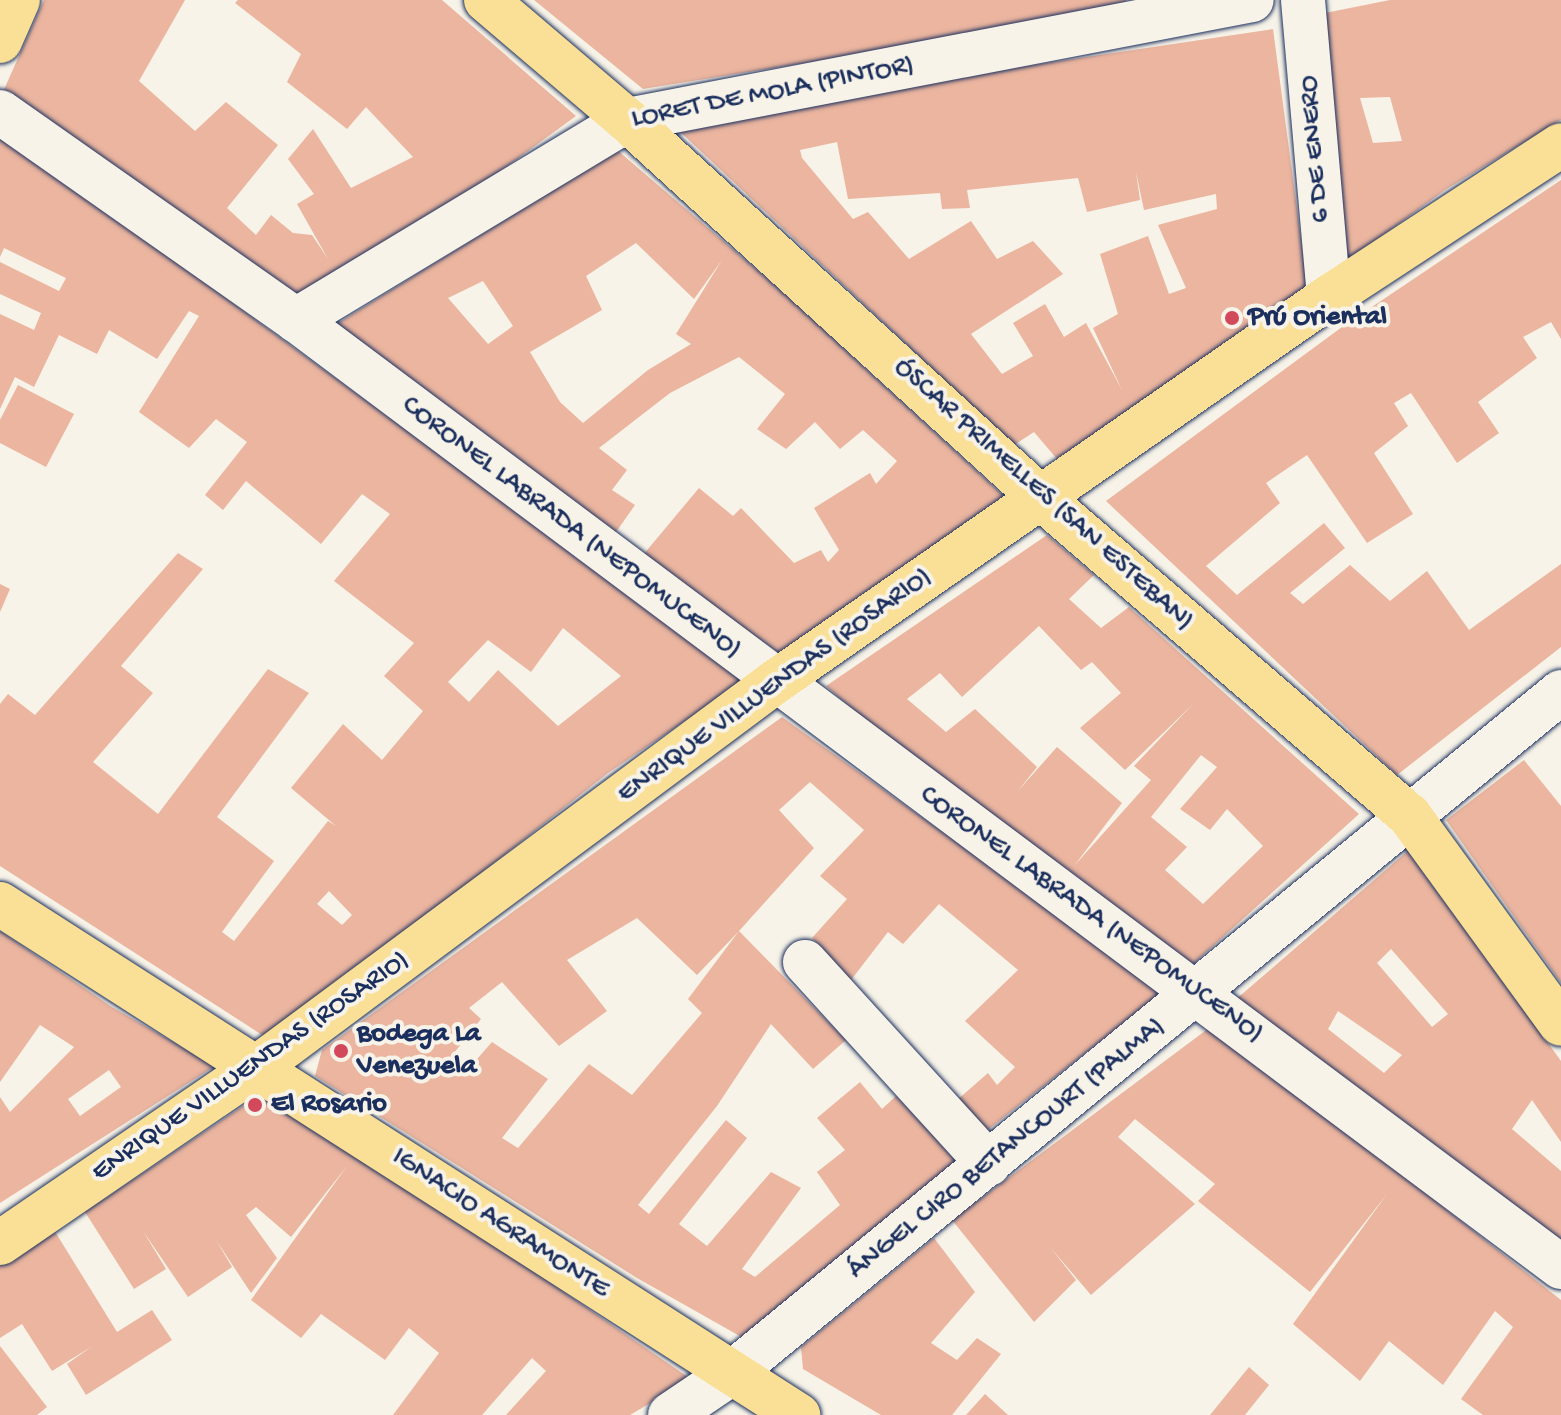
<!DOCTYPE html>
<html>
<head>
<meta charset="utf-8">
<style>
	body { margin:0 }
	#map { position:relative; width:1561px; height:1415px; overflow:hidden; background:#f7f3e8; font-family:"Gochi Hand",sans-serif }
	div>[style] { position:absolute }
	.building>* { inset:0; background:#ebb59f }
	.roads { filter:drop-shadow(0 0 2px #1b2f5e) drop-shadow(0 0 2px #1b2f5e) }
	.minor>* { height:44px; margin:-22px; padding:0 22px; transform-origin:22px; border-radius:22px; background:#f7f3e8 }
	.major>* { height:44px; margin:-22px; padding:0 22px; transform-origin:22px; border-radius:22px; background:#fadf96 }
	.dots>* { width:22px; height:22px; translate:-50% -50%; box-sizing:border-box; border:4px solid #f7f3e8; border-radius:50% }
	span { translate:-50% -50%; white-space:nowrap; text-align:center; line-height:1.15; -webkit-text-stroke:8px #f7f3e8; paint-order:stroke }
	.street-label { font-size:28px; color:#1b2f5e }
	.poi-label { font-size:28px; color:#1b2f5e; font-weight:700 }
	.left { translate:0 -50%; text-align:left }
</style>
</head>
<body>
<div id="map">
	<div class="building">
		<div style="clip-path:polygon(44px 0,185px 0,139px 81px,195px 131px,226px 102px,278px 145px,227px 208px,256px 235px,271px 215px,293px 233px,312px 235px,328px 259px,297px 204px,314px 194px,288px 159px,313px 129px,351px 188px,413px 157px,366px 107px,347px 129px,287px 82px,301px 54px,235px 3px,238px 0,442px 0,576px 116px,502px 170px,295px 296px,2px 94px)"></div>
		<div style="clip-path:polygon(534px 0,1126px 0,1126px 2px,917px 45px,643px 89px)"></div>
		<div style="clip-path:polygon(evenodd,1390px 0,1561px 0,1561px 120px,1445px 190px,1342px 265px,1325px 13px,1390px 0,1390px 97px,1402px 141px,1373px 143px,1360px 98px,1390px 97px)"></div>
		<div style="clip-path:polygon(evenodd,1273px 29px,1308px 291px,1057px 459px,1034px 432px,1014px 445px,675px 127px,966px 75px,1273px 29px,837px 142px,848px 199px,940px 193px,942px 209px,970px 208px,967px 190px,1078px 178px,1087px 212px,1140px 200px,1136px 172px,1144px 210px,1216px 194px,1217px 209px,1158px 225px,1186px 288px,1169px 294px,1148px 236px,1100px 254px,1118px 314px,1093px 328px,1122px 390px,1086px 323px,1064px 337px,1045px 304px,1013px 323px,1033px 356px,1002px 374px,971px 334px,1063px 274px,1033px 241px,997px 259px,971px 221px,909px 259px,868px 212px,853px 219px,802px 158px,800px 150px,837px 142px)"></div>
		<div style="clip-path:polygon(evenodd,0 133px,747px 679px,608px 773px,270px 1040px,0 866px,0 704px,8px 694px,35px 715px,178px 553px,203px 569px,121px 666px,153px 693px,93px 762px,158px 814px,268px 669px,309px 693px,217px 817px,274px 861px,222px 932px,234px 941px,328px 821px,336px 826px,291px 788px,343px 724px,382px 760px,423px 711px,384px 676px,414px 643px,334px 581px,390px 514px,362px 494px,321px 544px,246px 481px,223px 510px,205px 495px,247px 442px,216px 419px,189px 448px,139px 412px,199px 316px,189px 311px,157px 359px,109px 330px,97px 354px,59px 335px,34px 387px,15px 377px,0 409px,0 314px,34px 330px,41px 313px,0 294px,0 262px,59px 291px,66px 278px,4px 248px,0 257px,0 133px,563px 628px,621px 676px,558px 726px,498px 670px,469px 702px,448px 682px,488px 640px,531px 672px,563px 628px,0 133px,329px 891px,352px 915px,342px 925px,317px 904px,329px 891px)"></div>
		<div style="clip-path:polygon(evenodd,617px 150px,777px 287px,1006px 498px,779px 653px,643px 555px,699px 488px,733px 516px,741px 508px,794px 563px,821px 550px,828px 562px,839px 550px,814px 508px,870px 473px,876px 484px,897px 461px,863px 430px,840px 449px,815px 422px,786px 449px,757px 429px,785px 394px,739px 357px,670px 393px,599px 448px,627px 470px,612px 490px,635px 505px,614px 535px,335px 325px,617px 150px,636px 243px,694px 299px,722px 260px,676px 334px,691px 344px,648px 370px,583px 423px,560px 402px,530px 352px,602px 310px,586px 276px,636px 243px,617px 150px,483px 281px,513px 326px,488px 344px,448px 298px,483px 281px)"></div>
		<div style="clip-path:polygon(1561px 180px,1561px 339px,1551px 322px,1523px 337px,1537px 358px,1478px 402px,1499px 433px,1457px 463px,1411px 393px,1394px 403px,1408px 426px,1374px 453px,1413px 514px,1367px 543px,1307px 455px,1266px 483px,1280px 503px,1206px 566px,1237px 595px,1324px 523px,1345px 548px,1290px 593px,1303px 604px,1350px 565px,1390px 601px,1427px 571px,1469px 630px,1561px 564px,1561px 647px,1397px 775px,1106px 501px,1342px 327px)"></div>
		<div style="clip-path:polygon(18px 385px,74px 414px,46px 467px,0 443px,0 420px)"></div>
		<div style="clip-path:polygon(evenodd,1047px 535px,1094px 575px,1069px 599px,1101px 628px,1129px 607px,1359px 814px,1192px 965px,892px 744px,826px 686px,1047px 535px,1039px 626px,1081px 670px,1092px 662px,1121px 693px,1080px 728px,1125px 770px,1193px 704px,1134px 766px,1151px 780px,1074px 866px,1122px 803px,1057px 747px,1017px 792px,1037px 767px,975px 709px,946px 732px,907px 699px,940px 673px,962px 697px,1039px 626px,1047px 535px,1201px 755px,1217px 767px,1180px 809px,1210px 830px,1227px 809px,1263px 846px,1203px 904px,1165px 870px,1187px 847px,1151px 817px,1201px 755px)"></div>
		<div style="clip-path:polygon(0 584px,10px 589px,0 612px)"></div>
		<div style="clip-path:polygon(evenodd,782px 717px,1164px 991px,985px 1132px,956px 1101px,988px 1073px,997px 1085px,1015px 1067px,965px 1021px,1018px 970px,939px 904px,903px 944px,888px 932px,851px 980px,812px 938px,847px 899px,820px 876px,864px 830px,810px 782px,779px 810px,814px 848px,739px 931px,846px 1040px,813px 1069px,771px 1024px,717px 1106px,638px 1205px,649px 1214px,726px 1120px,747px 1138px,679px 1224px,707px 1246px,771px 1172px,801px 1188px,742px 1269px,755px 1277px,840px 1205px,817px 1172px,845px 1150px,817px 1118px,860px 1082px,882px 1109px,896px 1096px,959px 1163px,745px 1339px,637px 1278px,315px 1076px,322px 1050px,782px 717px,637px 918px,697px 975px,739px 931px,688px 999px,702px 1013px,632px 1095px,589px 1064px,518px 1148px,502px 1138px,548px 1079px,492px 1042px,471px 1066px,454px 1053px,481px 1019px,469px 1008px,502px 982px,559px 1046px,607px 1011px,567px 960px,637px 918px)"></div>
		<div style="clip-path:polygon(1524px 760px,1561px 806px,1561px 983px,1446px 820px)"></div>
		<div style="clip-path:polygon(evenodd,1410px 849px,1561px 1061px,1561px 1142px,1532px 1100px,1512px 1129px,1561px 1171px,1561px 1251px,1234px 1001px,1410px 849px,1391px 949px,1448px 1014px,1432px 1027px,1377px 963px,1391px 949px,1410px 849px,1338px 1011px,1402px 1055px,1384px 1073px,1328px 1029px,1338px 1011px)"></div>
		<div style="clip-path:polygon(evenodd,0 931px,112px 1007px,215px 1066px,0 1203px,0 1097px,10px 1112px,74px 1047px,40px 1025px,0 1082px,0 931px,109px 1070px,121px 1087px,80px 1116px,68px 1099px,109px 1070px)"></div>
		<div style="clip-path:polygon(1213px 1025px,1561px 1300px,1561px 1415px,1483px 1415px,1461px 1399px,1513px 1327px,1495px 1311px,1443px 1385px,1389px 1341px,1360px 1381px,1293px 1324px,1387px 1194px,1310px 1292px,1198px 1201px,1215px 1184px,1135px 1119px,1118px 1137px,1195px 1204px,1091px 1295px,1050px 1247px,1076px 1280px,1034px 1322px,952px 1220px)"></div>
		<div style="clip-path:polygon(264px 1092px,552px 1284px,691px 1379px,630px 1415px,506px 1415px,546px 1371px,532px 1358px,482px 1415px,393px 1415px,439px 1353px,409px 1328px,385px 1360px,321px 1314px,301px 1338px,251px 1300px,347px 1166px,291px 1237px,256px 1207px,246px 1215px,277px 1258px,251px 1293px,216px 1240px,232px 1267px,188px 1297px,143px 1231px,166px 1269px,134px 1289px,85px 1212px)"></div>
		<div style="clip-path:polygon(54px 1230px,117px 1332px,152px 1310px,172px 1340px,86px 1395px,67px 1364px,91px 1347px,52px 1371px,22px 1324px,0 1338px,0 1266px)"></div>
		<div style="clip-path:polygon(934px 1238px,975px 1292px,931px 1343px,957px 1360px,977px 1338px,1001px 1354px,952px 1415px,881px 1415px,803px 1369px,801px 1347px)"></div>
		<div style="clip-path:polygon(0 1346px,47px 1407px,37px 1415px,0 1415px)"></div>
		<div style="clip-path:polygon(1249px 1367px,1269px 1385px,1245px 1415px,1210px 1415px)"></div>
		<div style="clip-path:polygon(985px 1394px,1008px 1415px,966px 1415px)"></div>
	</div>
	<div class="roads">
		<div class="minor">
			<div style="left:1303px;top:0;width:298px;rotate:85deg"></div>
			<div style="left:0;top:112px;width:362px;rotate:35.1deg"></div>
			<div style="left:296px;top:320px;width:1580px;rotate:36.82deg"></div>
			<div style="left:296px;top:320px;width:387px;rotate:-31.1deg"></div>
			<div style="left:627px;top:120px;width:636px;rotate:-10.87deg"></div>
			<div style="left:805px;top:962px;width:273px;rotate:47.7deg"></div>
			<div style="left:670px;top:1415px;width:75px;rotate:-34.1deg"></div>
			<div style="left:732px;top:1373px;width:1073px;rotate:-39.4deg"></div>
		</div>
		<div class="major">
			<div style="left:486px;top:0;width:185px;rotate:40.4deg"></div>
			<div style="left:627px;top:120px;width:559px;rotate:42.39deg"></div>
			<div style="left:1040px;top:497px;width:487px;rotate:40.8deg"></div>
			<div style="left:1409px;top:815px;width:258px;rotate:54deg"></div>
			<div style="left:0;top:41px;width:45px;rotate:-66.3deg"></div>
			<div style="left:0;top:904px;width:948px;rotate:32.63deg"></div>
			<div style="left:0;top:1243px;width:310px;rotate:-34.4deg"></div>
			<div style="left:256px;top:1068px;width:647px;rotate:-36.64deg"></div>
			<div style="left:775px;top:682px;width:675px;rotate:-34.8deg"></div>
			<div style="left:1329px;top:297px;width:277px;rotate:-33.2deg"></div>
		</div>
	</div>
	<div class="dots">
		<div style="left:1232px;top:318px;background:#d1495b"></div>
		<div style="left:341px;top:1051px;background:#d1495b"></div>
		<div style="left:255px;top:1105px;background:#d1495b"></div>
	</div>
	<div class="street-label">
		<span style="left:773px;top:93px;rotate:-11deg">LORET DE MOLA (PINTOR)</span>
		<span style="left:1316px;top:149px;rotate:-95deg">6 DE ENERO</span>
		<span style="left:1043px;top:495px;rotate:42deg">ÓSCAR PRIMELLES (SAN ESTEBAN)</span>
		<span style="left:571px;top:528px;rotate:37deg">CORONEL LABRADA (NEPOMUCENO)</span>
		<span style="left:775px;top:686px;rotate:-36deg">ENRIQUE VILLUENDAS (ROSARIO)</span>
		<span style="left:1091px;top:915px;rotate:36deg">CORONEL LABRADA (NEPOMUCENO)</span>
		<span style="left:251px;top:1067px;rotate:-35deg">ENRIQUE VILLUENDAS (ROSARIO)</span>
		<span style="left:1007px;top:1149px;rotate:-39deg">ÁNGEL CIRO BETANCOURT (PALMA)</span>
		<span style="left:500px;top:1224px;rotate:33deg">IGNACIO AGRAMONTE</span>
	</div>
	<div class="poi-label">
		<span class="left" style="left:1248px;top:318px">Prú Oriental</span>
		<span class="left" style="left:357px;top:1051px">Bodega La<br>Venezuela</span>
		<span class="left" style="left:271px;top:1105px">El Rosario</span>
	</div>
</div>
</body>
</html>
